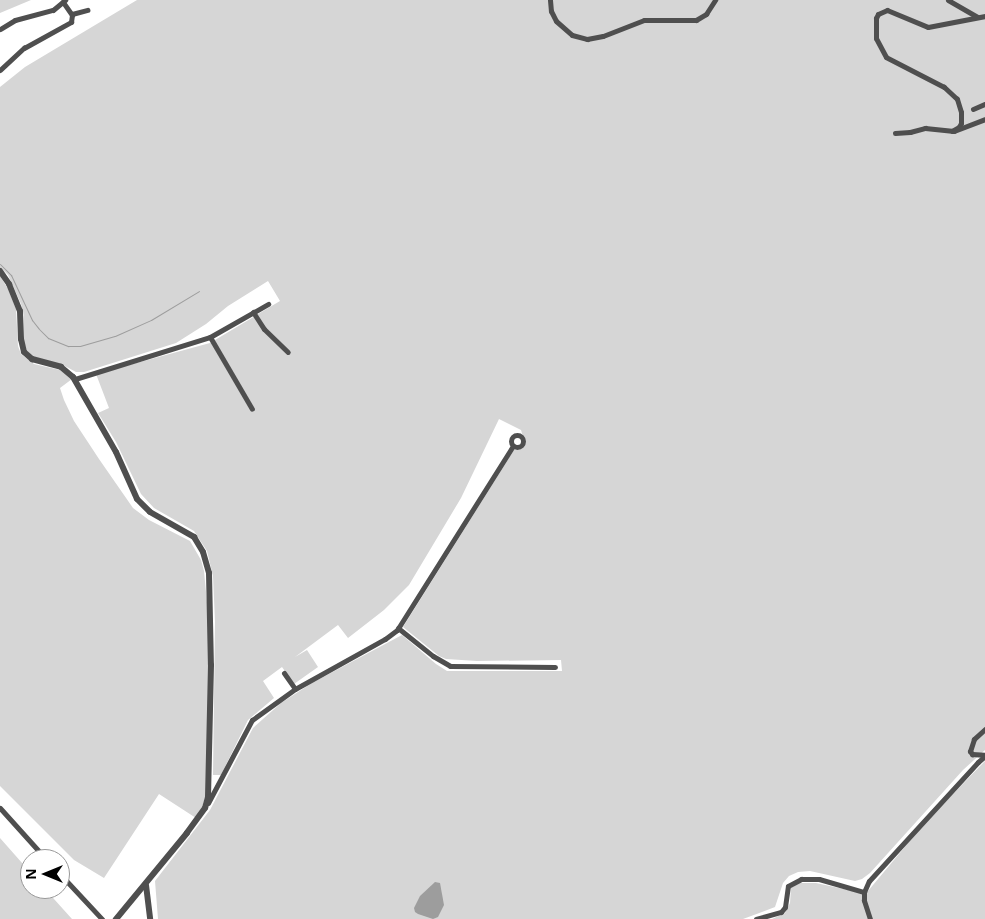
<!DOCTYPE html>
<html>
<head>
<meta charset="utf-8">
<style>
	body { margin:0 }
	#map { position:relative; width:985px; height:919px; overflow:hidden; background:#fff; font-family:"Noto Sans",sans-serif }
	div>[style] { position:absolute }
	.green>* { inset:0; background:#d6d6d6 }
	.water>* { inset:0; background:#9d9d9d }
	.stream>* { height:1px; margin:-0.5px; padding:0 0.5px; transform-origin:0.5px; border-radius:0.5px; background:#9d9d9d }
	.minor>* { height:5px; margin:-2.5px; padding:0 2.5px; transform-origin:2.5px; border-radius:2.5px; background:#4f4f4f }
	.minor>.ring { margin:-2.5px; padding:0; box-sizing:content-box; background:none; border:5px solid #4f4f4f; border-radius:50% }
	.tertiary>* { height:6px; margin:-3px; padding:0 3px; transform-origin:3px; border-radius:3px; background:#4f4f4f }
	span { translate:-50% -50%; white-space:nowrap; text-align:center; line-height:1.15; -webkit-text-stroke:4px #fff; paint-order:stroke }
	.north { position:absolute; left:20px; top:849px; width:50px; height:50px; box-sizing:border-box; background:#fff; border:1px solid #999; border-radius:50%; rotate:270deg; font-size:14px; font-weight:700; line-height:20px; text-align:center; color:#000 }
	.north::after { content:''; display:block; margin:auto; width:18px; height:22px; background:#000; clip-path:polygon(50% 0,100% 100%,50% 72%,0 100%) }
</style>
</head>
<body>
<div id="map">
	<div class="green">
		<div style="clip-path:polygon(0 0,31px 0,0 13px)"></div>
		<div style="clip-path:polygon(137px 0,985px 0,985px 750px,963px 770px,870px 873px,862px 879px,855px 881px,810px 871px,798px 872px,789px 876px,783px 883px,775px 907px,743px 919px,158px 919px,155px 881px,210px 810px,253px 728px,281px 703px,312px 683px,402px 635px,436px 664px,447px 671px,562px 671px,561px 660px,477px 661px,446px 659px,439px 656px,403px 627px,514px 450px,521px 449px,525px 443px,521px 430px,499px 419px,461px 498px,409px 585px,384px 610px,348px 638px,338px 625px,295px 657px,307px 650px,318px 667px,294px 684px,282px 667px,263px 681px,274px 698px,248px 720px,221px 775px,213px 775px,215px 622px,213px 576px,207px 551px,194px 531px,154px 508px,141px 494px,116px 442px,98px 413px,109px 408px,96px 374px,210px 343px,280px 301px,268px 281px,228px 306px,206px 324px,176px 343px,84px 372px,76px 372px,63px 365px,31px 356px,27px 351px,23px 339px,24px 315px,21px 304px,8px 275px,0 267px,0 87px,25px 67px)"></div>
		<div style="clip-path:polygon(0 276px,8px 289px,16px 309px,18px 346px,21px 354px,34px 364px,60px 370px,72px 379px,60px 388px,64px 400px,74px 421px,99px 459px,133px 508px,149px 520px,190px 541px,201px 560px,204px 571px,208px 613px,208px 786px,202px 808px,196px 818px,159px 794px,104px 878px,74px 860px,0 786px)"></div>
		<div style="clip-path:polygon(985px 761px,985px 919px,772px 919px,785px 913px,790px 903px,791px 888px,799px 883px,816px 883px,862px 893px,868px 891px,924px 824px)"></div>
		<div style="clip-path:polygon(0 838px,30px 872px,30px 889px,45px 889px,72px 919px,0 919px)"></div>
	</div>
	<div class="water">
		<div style="clip-path:polygon(435px 882px,440px 883px,444px 905px,438px 917px,433px 919px,418px 914px,415px 912px,414px 908px,420px 896px)"></div>
	</div>
	<div class="stream">
		<div style="left:0;top:264px;width:16px;rotate:45deg"></div>
		<div style="left:11px;top:275px;width:50px;rotate:65deg"></div>
		<div style="left:32px;top:320px;width:11px;rotate:52deg"></div>
		<div style="left:39px;top:329px;width:13px;rotate:45deg"></div>
		<div style="left:48px;top:338px;width:22px;rotate:22deg"></div>
		<div style="left:68px;top:346px;width:12px"></div>
		<div style="left:80px;top:346px;width:36px;rotate:-16deg"></div>
		<div style="left:115px;top:336px;width:39px;rotate:-24deg"></div>
		<div style="left:151px;top:320px;width:56px;rotate:-31.1deg"></div>
	</div>
	<div class="minor">
		<div style="left:550px;top:0;width:11px;rotate:85deg"></div>
		<div style="left:551px;top:11px;width:11px;rotate:63deg"></div>
		<div style="left:556px;top:21px;width:21px;rotate:41deg"></div>
		<div style="left:572px;top:35px;width:16px;rotate:15deg"></div>
		<div style="left:587px;top:39px;width:16px;rotate:-11deg"></div>
		<div style="left:603px;top:36px;width:44px;rotate:-21.3deg"></div>
		<div style="left:644px;top:20px;width:52px"></div>
		<div style="left:696px;top:20px;width:12px;rotate:-31deg"></div>
		<div style="left:706px;top:14px;width:17px;rotate:-57deg"></div>
		<div style="left:948px;top:0;width:34px;rotate:30deg"></div>
		<div style="left:72px;top:14px;width:16px;rotate:-15deg"></div>
		<div style="left:0;top:29px;width:17px;rotate:-31deg"></div>
		<div style="left:15px;top:20px;width:39px;rotate:-15deg"></div>
		<div style="left:53px;top:10px;width:16px;rotate:-40deg"></div>
		<div style="left:0;top:70px;width:33px;rotate:-43deg"></div>
		<div style="left:24px;top:48px;width:54px;rotate:-29deg"></div>
		<div style="left:71px;top:22px;width:7px;rotate:-82deg"></div>
		<div style="left:72px;top:15px;width:16px;rotate:-125deg"></div>
		<div style="left:973px;top:109px;width:13px;rotate:-23deg"></div>
		<div style="left:952px;top:131px;width:8px;rotate:-30deg"></div>
		<div style="left:959px;top:127px;width:4px;rotate:-63deg"></div>
		<div style="left:961px;top:123px;width:11px;rotate:-90deg"></div>
		<div style="left:961px;top:112px;width:14px;rotate:-107deg"></div>
		<div style="left:957px;top:99px;width:18px;rotate:-137deg"></div>
		<div style="left:944px;top:87px;width:65px;rotate:-152.7deg"></div>
		<div style="left:886px;top:57px;width:21px;rotate:-118deg"></div>
		<div style="left:876px;top:38px;width:20px;rotate:-90deg"></div>
		<div style="left:876px;top:18px;width:4px;rotate:-63deg"></div>
		<div style="left:878px;top:14px;width:10px;rotate:-24deg"></div>
		<div style="left:887px;top:10px;width:44px;rotate:22.5deg"></div>
		<div style="left:928px;top:27px;width:58px;rotate:-10.9deg"></div>
		<div style="left:895px;top:133px;width:15px;rotate:-4deg"></div>
		<div style="left:910px;top:132px;width:16px;rotate:-15deg"></div>
		<div style="left:925px;top:128px;width:29px;rotate:6deg"></div>
		<div style="left:954px;top:131px;width:33px;rotate:-21deg"></div>
		<div style="left:253px;top:312px;width:20px;rotate:57deg"></div>
		<div style="left:264px;top:329px;width:33px;rotate:44deg"></div>
		<div style="left:210px;top:337px;width:83px;rotate:59.7deg"></div>
		<div style="left:75px;top:379px;width:141px;rotate:-17.3deg"></div>
		<div style="left:210px;top:337px;width:67px;rotate:-29.6deg"></div>
		<div class="ring" style="left:511px;top:435px;width:7px;height:7px"></div>
		<div style="left:398px;top:628px;width:45px;rotate:38.7deg"></div>
		<div style="left:433px;top:656px;width:20px;rotate:30deg"></div>
		<div style="left:450px;top:666px;width:105px;rotate:0.5deg"></div>
		<div style="left:284px;top:673px;width:19px;rotate:55deg"></div>
		<div style="left:985px;top:729px;width:15px;rotate:138deg"></div>
		<div style="left:974px;top:739px;width:13px;rotate:108deg"></div>
		<div style="left:970px;top:751px;width:4px;rotate:56deg"></div>
		<div style="left:972px;top:754px;width:13px;rotate:4deg"></div>
		<div style="left:208px;top:803px;width:94px;rotate:-62.1deg"></div>
		<div style="left:252px;top:720px;width:53px;rotate:-35.8deg"></div>
		<div style="left:295px;top:689px;width:103px;rotate:-29.1deg"></div>
		<div style="left:385px;top:639px;width:15px;rotate:-37deg"></div>
		<div style="left:397px;top:630px;width:218px;rotate:-57.8deg"></div>
		<div style="left:0;top:808px;width:69px;rotate:48deg"></div>
		<div style="left:60px;top:874px;width:62px;rotate:47deg"></div>
		<div style="left:756px;top:919px;width:26px;rotate:-16deg"></div>
		<div style="left:781px;top:912px;width:6px;rotate:-51deg"></div>
		<div style="left:785px;top:907px;width:21px;rotate:-82deg"></div>
		<div style="left:788px;top:886px;width:15px;rotate:-28deg"></div>
		<div style="left:801px;top:879px;width:18px"></div>
		<div style="left:819px;top:879px;width:47px;rotate:16.1deg"></div>
		<div style="left:870px;top:919px;width:20px;rotate:-108deg"></div>
		<div style="left:864px;top:900px;width:8px;rotate:-90deg"></div>
		<div style="left:864px;top:892px;width:12px;rotate:-66deg"></div>
		<div style="left:869px;top:881px;width:161px;rotate:-47.5deg"></div>
		<div style="left:978px;top:762px;width:9px;rotate:-41deg"></div>
	</div>
	<div class="tertiary">
		<div style="left:0;top:271px;width:16px;rotate:55deg"></div>
		<div style="left:9px;top:284px;width:29px;rotate:68deg"></div>
		<div style="left:20px;top:311px;width:28px;rotate:88deg"></div>
		<div style="left:21px;top:339px;width:13px;rotate:77deg"></div>
		<div style="left:24px;top:352px;width:11px;rotate:41deg"></div>
		<div style="left:32px;top:359px;width:30px;rotate:15deg"></div>
		<div style="left:61px;top:367px;width:16px;rotate:40deg"></div>
		<div style="left:73px;top:377px;width:86px;rotate:60.2deg"></div>
		<div style="left:116px;top:452px;width:51px;rotate:65.9deg"></div>
		<div style="left:137px;top:499px;width:18px;rotate:45deg"></div>
		<div style="left:150px;top:512px;width:51px;rotate:29.6deg"></div>
		<div style="left:194px;top:537px;width:17px;rotate:59deg"></div>
		<div style="left:203px;top:552px;width:22px;rotate:74deg"></div>
		<div style="left:209px;top:573px;width:92px;rotate:88.8deg"></div>
		<div style="left:211px;top:665px;width:132px;rotate:91.3deg"></div>
		<div style="left:208px;top:797px;width:11px;rotate:105deg"></div>
		<div style="left:205px;top:808px;width:31px;rotate:126deg"></div>
		<div style="left:187px;top:833px;width:112px;rotate:129.5deg"></div>
		<div style="left:146px;top:885px;width:34px;rotate:83deg"></div>
	</div>
	<div class="north">N</div>
</div>
</body>
</html>
